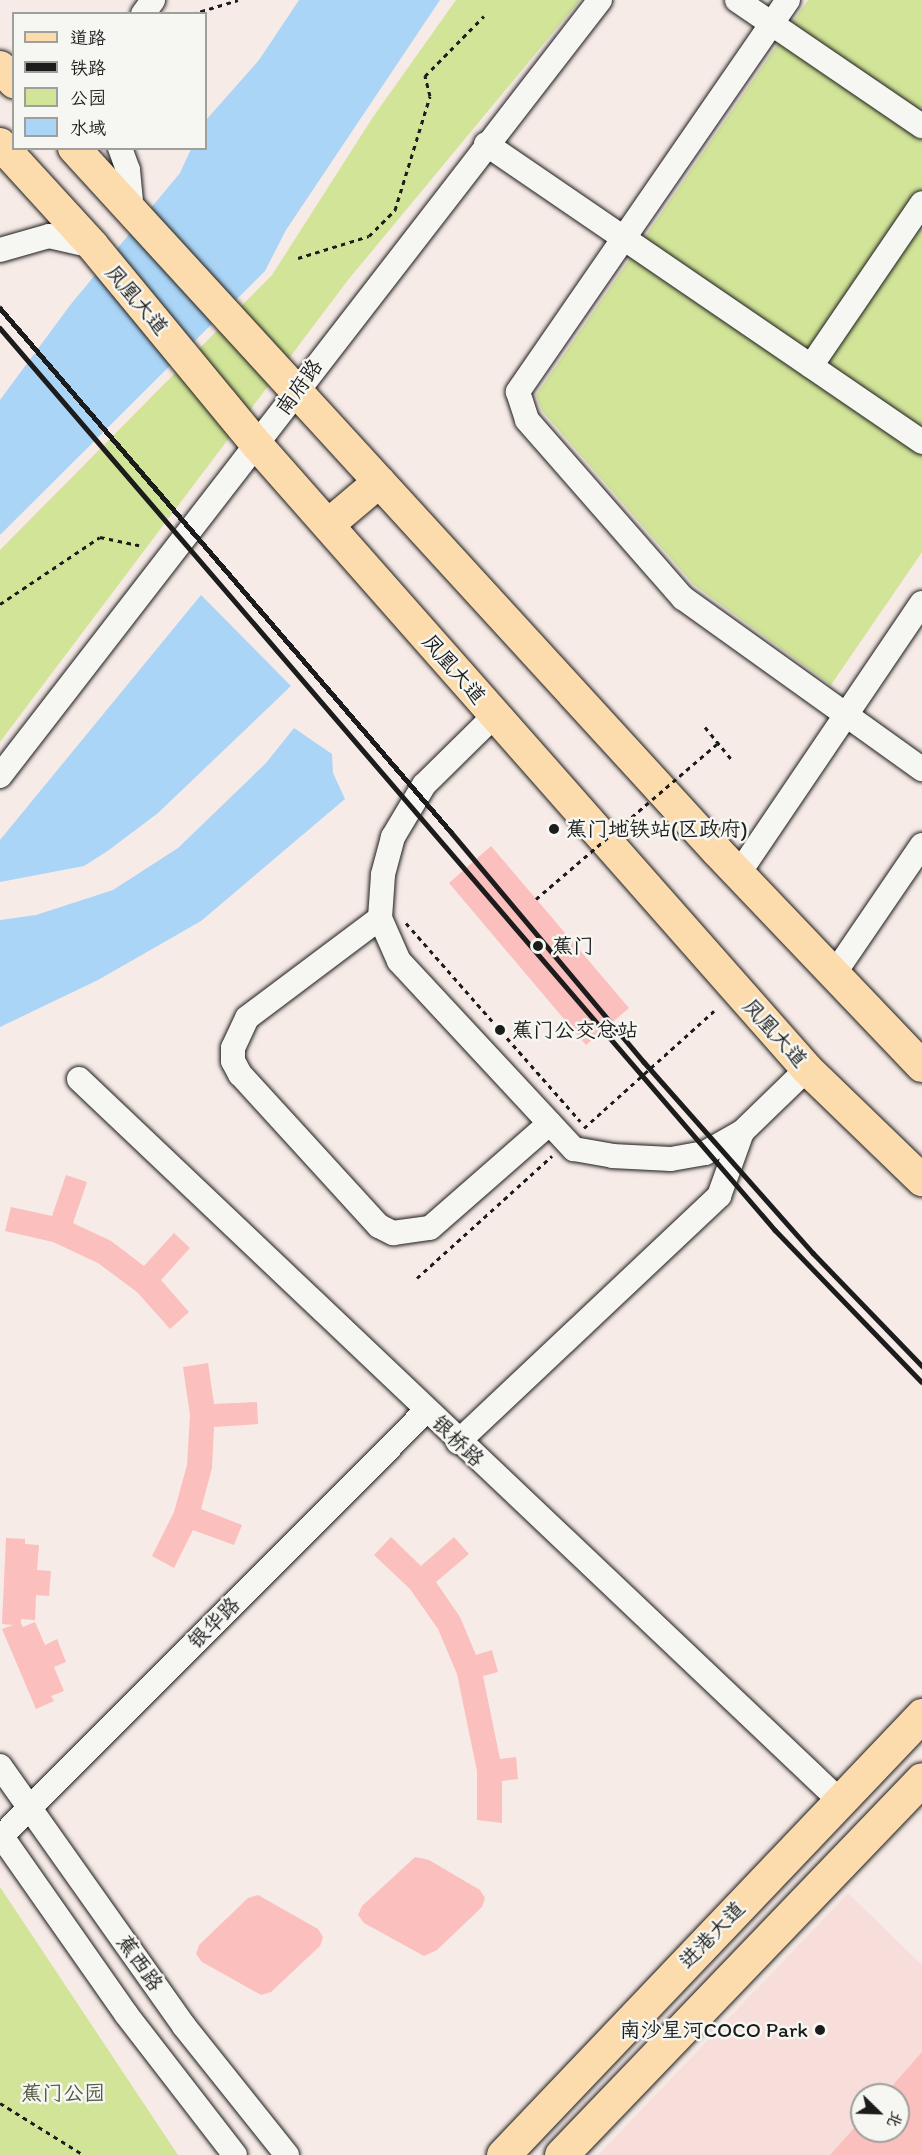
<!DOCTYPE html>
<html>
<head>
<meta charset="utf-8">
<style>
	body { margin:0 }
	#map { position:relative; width:922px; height:2155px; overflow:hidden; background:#f7ebe7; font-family:Itim,"LXGW WenKai TC",sans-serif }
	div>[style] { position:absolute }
	.built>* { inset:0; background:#f8deda }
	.green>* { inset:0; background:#d1e498 }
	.water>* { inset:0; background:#abd5f6 }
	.building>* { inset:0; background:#fbbfbd }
	.path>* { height:3px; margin-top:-1.5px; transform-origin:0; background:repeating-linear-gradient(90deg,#1c1c1c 0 4.5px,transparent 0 9px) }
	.roads { filter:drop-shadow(0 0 2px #1c1c1c) drop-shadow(0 0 2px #1c1c1c) }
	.minor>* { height:24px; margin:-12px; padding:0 12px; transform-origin:12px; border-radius:12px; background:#f6f6f2 }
	.major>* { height:32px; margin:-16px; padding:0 16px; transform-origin:16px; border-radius:16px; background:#fcdcac }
	.highway>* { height:33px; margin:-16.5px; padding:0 16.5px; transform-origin:16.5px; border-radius:16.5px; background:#fcdcac }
	.rail>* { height:4.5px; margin:-2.25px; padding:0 2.25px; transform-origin:2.25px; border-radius:2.25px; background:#1c1c1c }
	.path-bridge>* { height:3px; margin-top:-1.5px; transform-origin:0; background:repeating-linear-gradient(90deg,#1c1c1c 0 4.5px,transparent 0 9px) }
	.dots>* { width:16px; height:16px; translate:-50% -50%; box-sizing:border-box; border:3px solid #f6f6f2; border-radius:50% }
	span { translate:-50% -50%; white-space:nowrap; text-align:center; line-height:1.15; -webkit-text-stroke:5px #f6f6f2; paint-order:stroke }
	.street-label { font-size:21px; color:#1c1c1c }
	.poi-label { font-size:21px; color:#1c1c1c }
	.left { translate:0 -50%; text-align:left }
	.right { translate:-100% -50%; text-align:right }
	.park-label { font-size:21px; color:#525841 }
	.legend { position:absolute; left:12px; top:12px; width:195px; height:138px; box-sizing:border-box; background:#f6f6f2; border:2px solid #9f9f9c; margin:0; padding:8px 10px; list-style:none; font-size:18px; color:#1c1c1c }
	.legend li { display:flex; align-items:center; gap:12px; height:30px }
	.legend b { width:30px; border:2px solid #9f9f9c }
	.north { position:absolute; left:850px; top:2083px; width:60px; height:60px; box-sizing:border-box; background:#f6f6f2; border:2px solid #9f9f9c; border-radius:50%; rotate:113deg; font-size:16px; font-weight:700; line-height:24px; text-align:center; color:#1c1c1c }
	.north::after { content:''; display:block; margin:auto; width:21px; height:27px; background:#1c1c1c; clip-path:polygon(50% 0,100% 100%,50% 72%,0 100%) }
</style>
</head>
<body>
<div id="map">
	<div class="built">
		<div style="clip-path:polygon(evenodd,848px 1893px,922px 1965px,922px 2155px,598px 2155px,848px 1893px,862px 2095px,898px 2095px,898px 2131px,862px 2131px,862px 2095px)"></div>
	</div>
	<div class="green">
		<div style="clip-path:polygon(456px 0,580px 0,348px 280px,0 742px,0 550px,272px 275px,373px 117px)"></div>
		<div style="clip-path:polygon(808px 0,922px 0,922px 552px,831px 685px,694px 585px,542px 411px,536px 395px)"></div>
		<div style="clip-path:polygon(0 1887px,178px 2155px,0 2155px)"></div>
	</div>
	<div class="water">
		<div style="clip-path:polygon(299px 0,440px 0,286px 230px,265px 271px,0 535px,0 400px,71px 304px,180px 173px,191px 149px,206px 148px,206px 120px,259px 60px)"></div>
		<div style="clip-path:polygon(201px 595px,291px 686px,158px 813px,109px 850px,84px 866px,0 882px,0 840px)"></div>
		<div style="clip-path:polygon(294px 728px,332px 754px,333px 773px,345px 799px,201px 921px,98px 980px,0 1027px,0 920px,36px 915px,113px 890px,178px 848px,266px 763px)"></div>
	</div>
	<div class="building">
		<div style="clip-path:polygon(491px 846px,629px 1008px,586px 1045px,449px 883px)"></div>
		<div style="clip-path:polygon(66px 1175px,87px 1182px,73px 1223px,111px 1241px,144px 1266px,174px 1233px,190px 1248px,161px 1280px,189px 1312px,170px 1329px,137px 1292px,98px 1263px,53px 1242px,5px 1231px,11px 1207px,52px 1216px)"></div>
		<div style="clip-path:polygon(208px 1363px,214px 1404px,257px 1402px,258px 1424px,214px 1427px,212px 1468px,201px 1509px,242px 1525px,234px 1545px,193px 1530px,174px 1568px,152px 1556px,174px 1512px,187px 1465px,190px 1415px,183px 1367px)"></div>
		<div style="clip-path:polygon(391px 1537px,421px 1566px,454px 1537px,469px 1554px,436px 1582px,460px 1617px,476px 1655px,492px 1650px,498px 1672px,483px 1676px,500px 1759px,516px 1757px,518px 1779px,502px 1781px,502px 1823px,477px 1820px,477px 1771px,457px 1674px,438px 1629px,410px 1589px,374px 1555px)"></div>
		<div style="clip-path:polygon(6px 1538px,25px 1539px,25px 1544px,39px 1545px,37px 1570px,51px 1571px,49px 1596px,36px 1595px,35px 1620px,21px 1619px,21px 1623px,23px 1627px,35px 1622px,45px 1645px,57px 1639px,66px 1662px,54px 1667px,64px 1691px,51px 1696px,54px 1701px,36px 1709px,2px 1629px,13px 1625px,2px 1624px)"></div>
		<div style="clip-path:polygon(415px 1857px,429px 1860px,480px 1890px,485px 1898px,482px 1907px,437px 1950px,424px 1956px,364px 1923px,358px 1915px,362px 1906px)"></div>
		<div style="clip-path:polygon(258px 1895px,318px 1929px,323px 1937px,320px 1946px,271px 1992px,261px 1995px,202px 1962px,196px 1954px,199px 1945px,248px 1898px)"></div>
		<div style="clip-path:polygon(922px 2052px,922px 2155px,830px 2155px,862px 2119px,862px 2131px,898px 2131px,898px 2095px,884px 2095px)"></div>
	</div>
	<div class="path">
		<div style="left:192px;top:14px;width:48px;rotate:-16.9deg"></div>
		<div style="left:298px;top:258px;width:74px;rotate:-17.2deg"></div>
		<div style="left:369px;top:236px;width:37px;rotate:-45deg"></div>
		<div style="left:395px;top:210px;width:119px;rotate:-72.9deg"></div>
		<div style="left:430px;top:96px;width:21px;rotate:-104deg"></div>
		<div style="left:425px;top:76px;width:84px;rotate:-45.5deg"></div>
		<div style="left:0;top:604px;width:120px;rotate:-33.8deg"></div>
		<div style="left:100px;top:537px;width:40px;rotate:12deg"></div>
		<div style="left:705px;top:727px;width:43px;rotate:50.7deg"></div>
		<div style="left:406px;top:923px;width:264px;rotate:48.7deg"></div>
		<div style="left:584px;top:1128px;width:175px;rotate:-42deg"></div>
		<div style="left:417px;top:1278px;width:182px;rotate:-42.1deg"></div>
		<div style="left:0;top:2103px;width:99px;rotate:31.8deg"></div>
	</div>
	<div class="roads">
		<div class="minor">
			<div style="left:737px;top:0;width:224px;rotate:34.3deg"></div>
			<div style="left:788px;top:0;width:476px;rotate:124.6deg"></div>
			<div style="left:518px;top:392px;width:29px;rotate:72deg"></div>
			<div style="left:527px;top:420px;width:237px;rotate:48.8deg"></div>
			<div style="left:683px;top:598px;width:294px;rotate:35.6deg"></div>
			<div style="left:143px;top:14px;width:17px;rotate:-54deg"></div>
			<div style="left:486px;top:144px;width:528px;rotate:34.35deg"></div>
			<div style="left:120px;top:148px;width:23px;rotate:70deg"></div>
			<div style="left:128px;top:170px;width:42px;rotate:84.6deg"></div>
			<div style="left:0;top:250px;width:51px;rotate:-15.9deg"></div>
			<div style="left:49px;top:236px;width:45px;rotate:12.8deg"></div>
			<div style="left:811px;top:366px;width:197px;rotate:-55.7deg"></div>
			<div style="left:494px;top:716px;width:98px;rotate:135.4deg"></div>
			<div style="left:424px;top:785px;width:61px;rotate:120.8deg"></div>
			<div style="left:393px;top:837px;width:39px;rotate:105deg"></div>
			<div style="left:383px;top:875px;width:43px;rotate:94deg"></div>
			<div style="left:380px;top:918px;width:47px;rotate:66.2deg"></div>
			<div style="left:399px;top:961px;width:257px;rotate:47.1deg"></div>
			<div style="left:574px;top:1149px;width:39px;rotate:10deg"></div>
			<div style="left:612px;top:1156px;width:59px;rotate:2.9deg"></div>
			<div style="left:671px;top:1159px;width:35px;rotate:-10deg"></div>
			<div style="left:705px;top:1153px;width:43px;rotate:-29.6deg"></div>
			<div style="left:742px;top:1132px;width:91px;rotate:-44.1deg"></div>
			<div style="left:0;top:776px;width:981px;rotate:-52.29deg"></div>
			<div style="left:739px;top:873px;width:326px;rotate:-55.9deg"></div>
			<div style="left:380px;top:918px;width:166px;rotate:143.1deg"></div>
			<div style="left:247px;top:1018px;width:33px;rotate:115deg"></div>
			<div style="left:233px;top:1048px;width:13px;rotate:90deg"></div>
			<div style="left:233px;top:1061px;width:15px;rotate:62deg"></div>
			<div style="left:240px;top:1074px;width:206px;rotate:47.6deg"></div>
			<div style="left:379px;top:1226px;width:16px;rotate:27deg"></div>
			<div style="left:393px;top:1233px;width:37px;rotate:-8deg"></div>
			<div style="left:430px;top:1228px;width:159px;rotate:-41.2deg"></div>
			<div style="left:834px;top:974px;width:156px;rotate:-55.7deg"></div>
			<div style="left:79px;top:1079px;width:1049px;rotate:43.49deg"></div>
			<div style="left:458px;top:1442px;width:359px;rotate:-43.3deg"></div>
			<div style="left:719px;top:1196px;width:68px;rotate:-70.2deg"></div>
			<div style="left:0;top:1766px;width:319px;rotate:54.7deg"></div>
			<div style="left:184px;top:2026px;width:165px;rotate:51.4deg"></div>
			<div style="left:0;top:1834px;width:220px;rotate:55deg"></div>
			<div style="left:126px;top:2014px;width:178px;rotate:52.3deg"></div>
			<div style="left:2px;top:1836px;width:600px;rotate:-45.07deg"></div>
		</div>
		<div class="major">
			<div style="left:0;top:67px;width:21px;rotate:47deg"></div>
			<div style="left:0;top:144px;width:138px;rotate:47.6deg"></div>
			<div style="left:93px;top:246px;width:259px;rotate:50.5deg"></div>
			<div style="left:258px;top:446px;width:830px;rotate:48.61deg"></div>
			<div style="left:807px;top:1069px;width:160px;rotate:44deg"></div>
			<div style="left:74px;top:148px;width:953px;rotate:47.55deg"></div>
			<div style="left:717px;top:851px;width:297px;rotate:46.4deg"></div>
			<div style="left:328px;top:525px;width:67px;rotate:-40.1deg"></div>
		</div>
		<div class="highway">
			<div style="left:503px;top:2155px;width:608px;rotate:-46.4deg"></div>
			<div style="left:561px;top:2155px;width:521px;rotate:-46.17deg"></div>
		</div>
	</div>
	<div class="rail">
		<div style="left:0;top:308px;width:691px;rotate:49.28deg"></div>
		<div style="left:451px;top:832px;width:300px;rotate:50deg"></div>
		<div style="left:644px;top:1062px;width:255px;rotate:48.5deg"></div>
		<div style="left:813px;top:1253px;width:157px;rotate:46deg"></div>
		<div style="left:0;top:328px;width:1189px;rotate:49.33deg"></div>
		<div style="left:775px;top:1230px;width:211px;rotate:46deg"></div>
	</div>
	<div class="path-bridge">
		<div style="left:536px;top:899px;width:240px;rotate:-40.6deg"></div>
	</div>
	<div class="dots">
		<div style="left:554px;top:829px;background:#1c1c1c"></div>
		<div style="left:538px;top:946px;background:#1c1c1c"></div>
		<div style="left:500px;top:1030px;background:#1c1c1c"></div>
		<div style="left:820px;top:2030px;background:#1c1c1c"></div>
	</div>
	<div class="street-label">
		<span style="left:137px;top:300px;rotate:50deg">凤凰大道</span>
		<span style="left:299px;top:387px;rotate:-54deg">南府路</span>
		<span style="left:454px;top:669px;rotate:49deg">凤凰大道</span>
		<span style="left:775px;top:1033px;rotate:48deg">凤凰大道</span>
		<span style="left:458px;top:1441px;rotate:44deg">银桥路</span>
		<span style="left:214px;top:1623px;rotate:-45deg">银华路</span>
		<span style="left:712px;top:1935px;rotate:-46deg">进港大道</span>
		<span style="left:140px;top:1963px;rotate:55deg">蕉西路</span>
	</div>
	<div class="poi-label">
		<span class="left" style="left:566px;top:829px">蕉门地铁站(区政府)</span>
		<span class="left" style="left:552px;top:946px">蕉门</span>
		<span class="left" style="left:512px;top:1030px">蕉门公交总站</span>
		<span class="right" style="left:808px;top:2030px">南沙星河COCO Park</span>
	</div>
	<div class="park-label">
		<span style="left:63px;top:2093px">蕉门公园</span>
	</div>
	<ul class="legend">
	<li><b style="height:8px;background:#fcdcac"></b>道路</li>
	<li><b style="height:8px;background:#1c1c1c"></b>铁路</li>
	<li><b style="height:16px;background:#d1e498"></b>公园</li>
	<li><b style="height:16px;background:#abd5f6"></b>水域</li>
	</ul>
	<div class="north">北</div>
</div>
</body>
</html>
